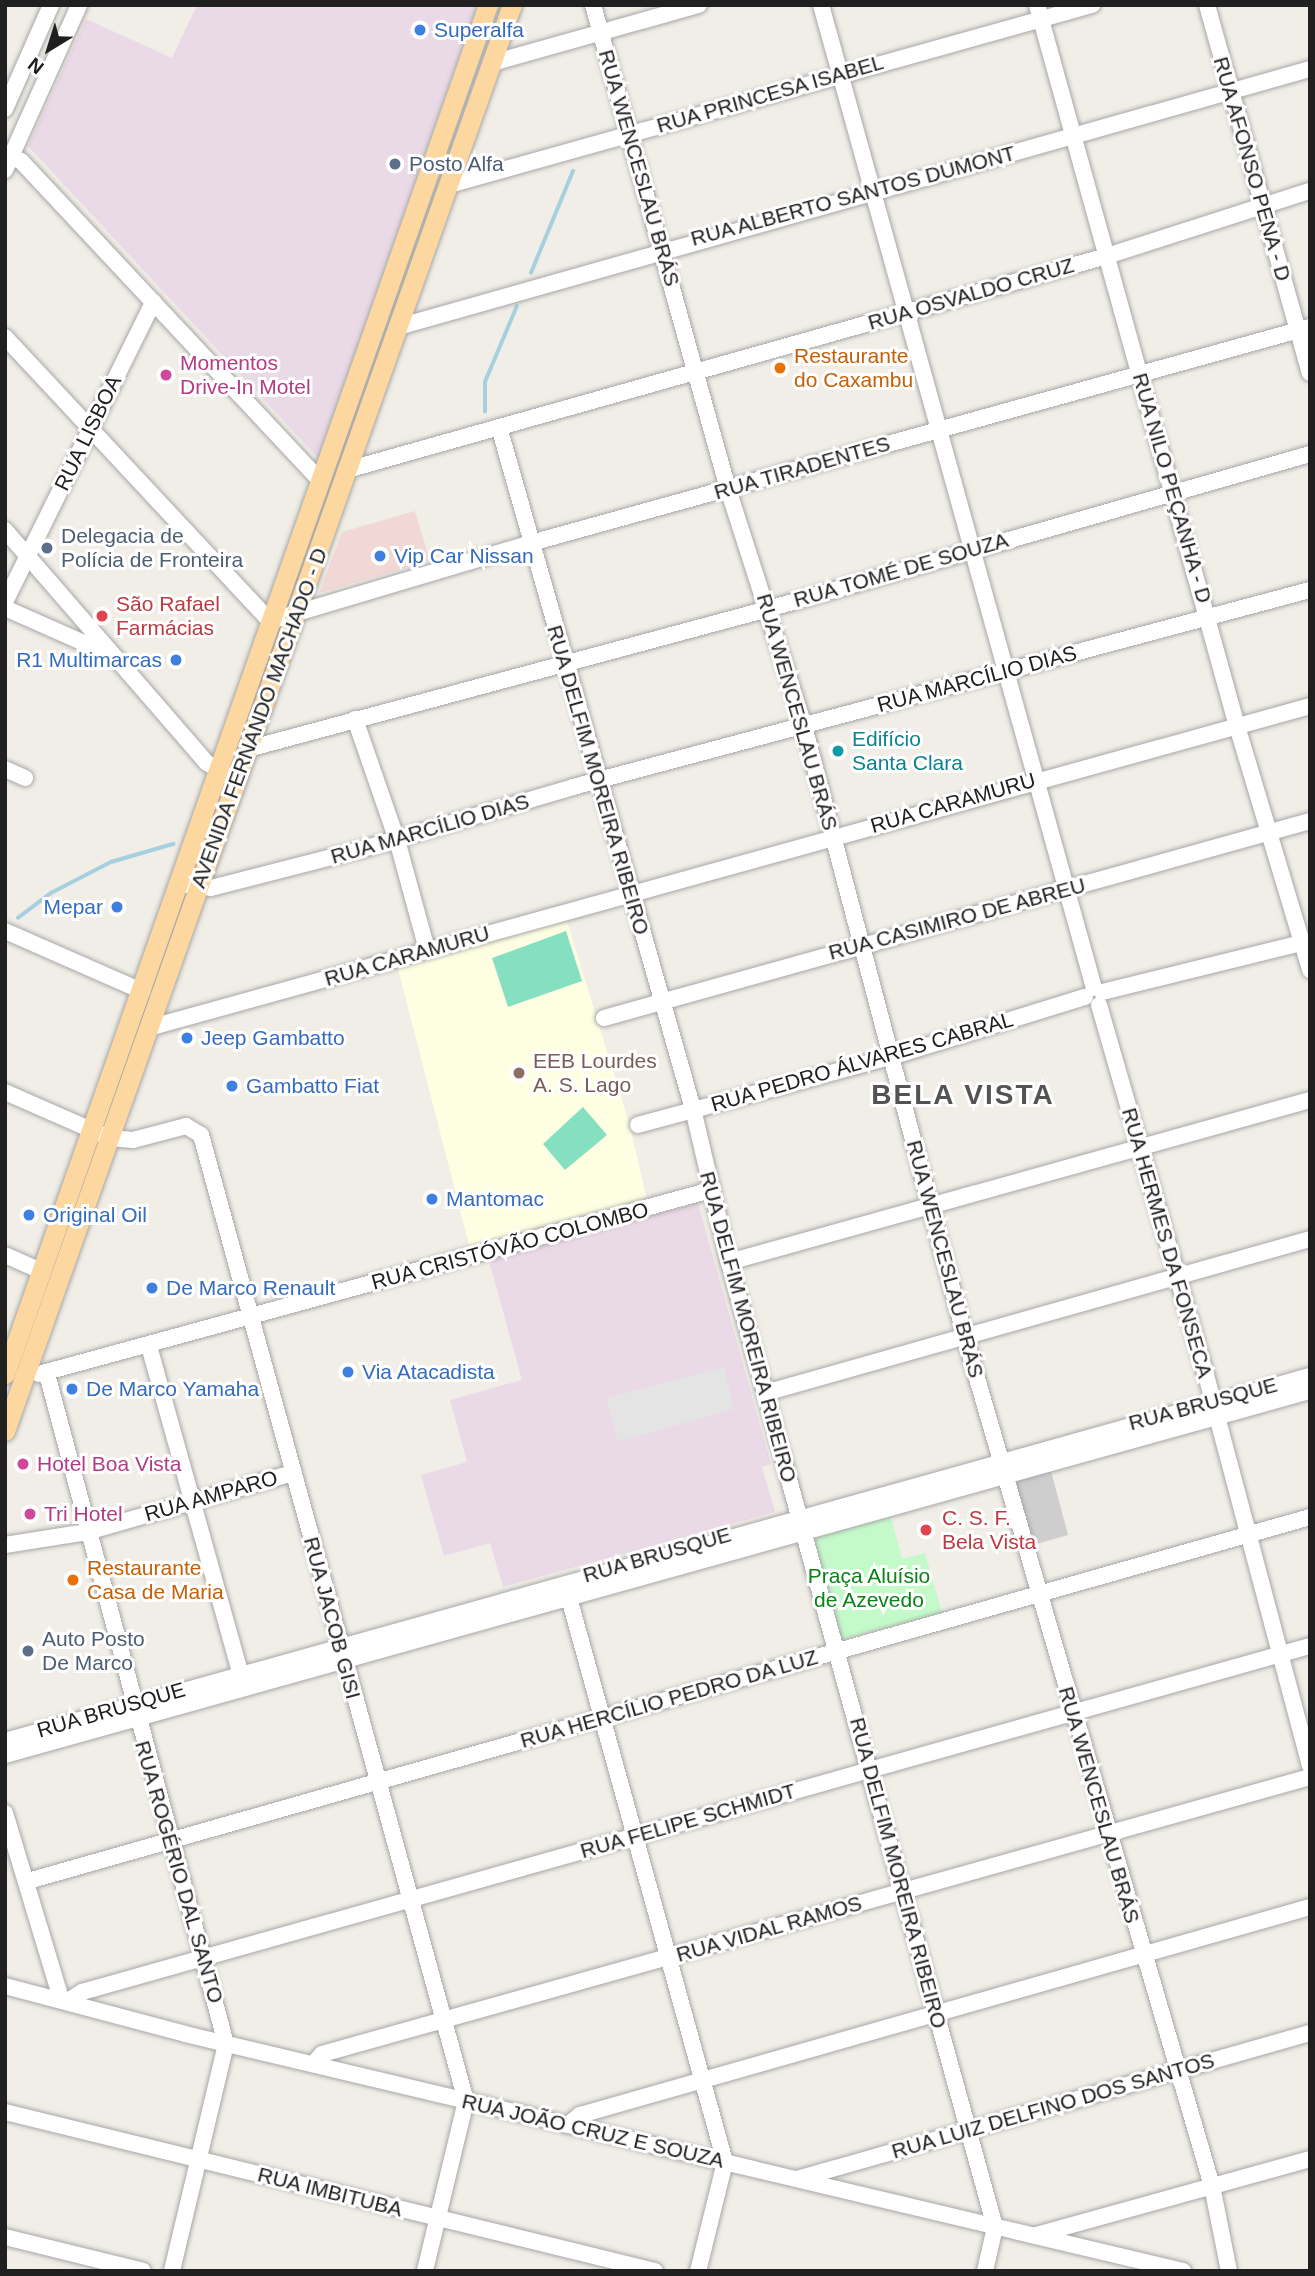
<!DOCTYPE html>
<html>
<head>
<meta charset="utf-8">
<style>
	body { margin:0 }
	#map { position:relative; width:1315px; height:2276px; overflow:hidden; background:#f1eee7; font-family:Helvetica,sans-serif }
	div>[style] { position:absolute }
	.commercial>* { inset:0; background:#f1d8d6 }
	.industrial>* { inset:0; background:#ead9e6 }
	.education>* { inset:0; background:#feffe2 }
	.religious>* { inset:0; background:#cecece }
	.park>* { inset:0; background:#c4faca }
	.pitch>* { inset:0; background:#84e0c0 }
	.parking>* { inset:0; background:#e4e4e4 }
	.stream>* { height:3.5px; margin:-1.75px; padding:0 1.75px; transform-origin:1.75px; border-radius:1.75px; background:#a7d0df }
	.roads { filter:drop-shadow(0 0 2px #a7a7a7) drop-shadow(0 0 2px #a7a7a7) }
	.minor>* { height:16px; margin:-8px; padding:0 8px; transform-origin:8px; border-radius:8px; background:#fff }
	.major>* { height:19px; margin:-9.5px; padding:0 9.5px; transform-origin:9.5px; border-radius:9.5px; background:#fdd7a0 }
	.dots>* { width:19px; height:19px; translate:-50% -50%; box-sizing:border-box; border:4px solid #fff; border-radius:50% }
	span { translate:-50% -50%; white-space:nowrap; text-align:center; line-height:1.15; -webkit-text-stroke:6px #fff; paint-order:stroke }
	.shop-label { font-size:21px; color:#366cbe }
	.left { translate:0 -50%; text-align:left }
	.right { translate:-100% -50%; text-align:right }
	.street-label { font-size:21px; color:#202020 }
	.service-label { font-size:21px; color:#4e5e75 }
	.food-label { font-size:21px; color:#c56008 }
	.hotel-label { font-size:21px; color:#b23c85 }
	.health-label { font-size:21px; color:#be3a42 }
	.culture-label { font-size:21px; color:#0d838f }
	.education-label { font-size:21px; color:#785e54 }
	.park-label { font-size:21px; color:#0a8218 }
	.district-label { font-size:28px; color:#535353; font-weight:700; letter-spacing:2px }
	.frame { position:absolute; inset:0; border:7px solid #202020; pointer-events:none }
	.north { position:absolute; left:14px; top:14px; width:70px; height:70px; -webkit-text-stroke:5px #fff; paint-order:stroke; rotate:218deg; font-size:19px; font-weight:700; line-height:28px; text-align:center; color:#202020 }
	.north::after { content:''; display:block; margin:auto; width:24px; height:32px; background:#202020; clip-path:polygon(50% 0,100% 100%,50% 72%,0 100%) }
</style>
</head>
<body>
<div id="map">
	<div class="commercial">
		<div style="clip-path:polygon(415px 511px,430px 561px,319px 593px,342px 532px)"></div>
	</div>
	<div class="industrial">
		<div style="clip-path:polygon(197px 5px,477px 5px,318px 458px,28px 146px,86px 19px,172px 58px)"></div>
		<div style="clip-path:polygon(698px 1203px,771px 1464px,762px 1467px,775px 1512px,503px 1587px,490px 1543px,444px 1556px,421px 1475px,467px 1462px,450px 1400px,522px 1380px,489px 1261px)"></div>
	</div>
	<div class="education">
		<div style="clip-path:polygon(565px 915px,630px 1126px,648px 1205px,472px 1256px,397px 965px)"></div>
	</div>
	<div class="religious">
		<div style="clip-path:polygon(1051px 1471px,1068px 1535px,1033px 1545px,1015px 1481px)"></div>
	</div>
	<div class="park">
		<div style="clip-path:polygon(891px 1517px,902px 1559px,925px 1553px,942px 1613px,839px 1640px,811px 1538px)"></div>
	</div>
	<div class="pitch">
		<div style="clip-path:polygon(566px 931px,582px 981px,508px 1007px,492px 958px)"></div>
		<div style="clip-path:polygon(583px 1107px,607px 1135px,565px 1170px,543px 1144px)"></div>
	</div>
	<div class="parking">
		<div style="clip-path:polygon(724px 1367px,734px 1409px,618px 1442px,606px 1398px)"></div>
	</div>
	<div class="stream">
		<div style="left:531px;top:273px;width:110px;rotate:-67.6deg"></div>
		<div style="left:485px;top:412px;width:30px;rotate:-90deg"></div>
		<div style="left:485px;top:382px;width:82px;rotate:-67.2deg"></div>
		<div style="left:18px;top:918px;width:41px;rotate:-37.1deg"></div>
		<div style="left:51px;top:893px;width:68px;rotate:-27.3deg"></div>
		<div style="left:111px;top:862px;width:65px;rotate:-16.2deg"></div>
	</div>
	<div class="roads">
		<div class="minor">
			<div style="left:593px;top:5px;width:502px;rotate:74.41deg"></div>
			<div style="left:728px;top:489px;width:249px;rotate:72.2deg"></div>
			<div style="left:804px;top:726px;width:632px;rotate:75.24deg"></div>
			<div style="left:965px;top:1337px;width:884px;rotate:73.78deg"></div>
			<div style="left:1212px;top:2186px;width:87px;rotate:78.7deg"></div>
			<div style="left:821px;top:5px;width:1020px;rotate:74.48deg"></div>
			<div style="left:1037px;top:5px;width:748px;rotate:74.5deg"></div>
			<div style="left:1237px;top:726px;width:255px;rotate:73.3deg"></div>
			<div style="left:1207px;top:5px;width:382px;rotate:74.4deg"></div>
			<div style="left:492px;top:63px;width:215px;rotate:-15.7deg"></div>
			<div style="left:5px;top:109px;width:114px;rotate:-66.1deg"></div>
			<div style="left:5px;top:154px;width:17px;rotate:24deg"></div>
			<div style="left:21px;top:161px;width:437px;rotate:46.9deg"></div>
			<div style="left:5px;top:170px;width:181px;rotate:-65.8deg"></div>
			<div style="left:449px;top:185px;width:668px;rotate:-15.64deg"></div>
			<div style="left:398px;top:327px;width:948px;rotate:-15.8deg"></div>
			<div style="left:5px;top:337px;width:388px;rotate:47deg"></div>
			<div style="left:270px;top:621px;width:272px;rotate:-16.6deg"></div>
			<div style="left:531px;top:543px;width:808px;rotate:-15.5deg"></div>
			<div style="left:499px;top:427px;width:709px;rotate:74.12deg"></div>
			<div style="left:693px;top:1109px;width:157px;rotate:76.8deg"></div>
			<div style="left:729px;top:1262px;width:1001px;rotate:74.59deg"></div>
			<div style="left:995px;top:2227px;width:45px;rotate:102.8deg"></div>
			<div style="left:347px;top:470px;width:790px;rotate:-15.73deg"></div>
			<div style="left:1107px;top:256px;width:213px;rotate:-17.8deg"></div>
			<div style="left:5px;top:530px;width:308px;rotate:49.1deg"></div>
			<div style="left:207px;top:763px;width:35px;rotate:31deg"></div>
			<div style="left:5px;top:602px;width:335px;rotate:-63.7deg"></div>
			<div style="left:5px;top:608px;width:116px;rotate:23.9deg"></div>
			<div style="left:355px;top:719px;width:128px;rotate:70.9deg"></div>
			<div style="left:397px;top:840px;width:114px;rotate:74.7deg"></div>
			<div style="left:248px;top:749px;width:539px;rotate:-15.07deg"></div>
			<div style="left:768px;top:609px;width:564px;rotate:-15.96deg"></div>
			<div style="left:5px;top:769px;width:22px;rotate:24deg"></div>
			<div style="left:180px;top:884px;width:31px;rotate:7deg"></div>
			<div style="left:211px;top:888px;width:157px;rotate:-14.4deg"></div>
			<div style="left:363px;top:849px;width:219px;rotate:-16.4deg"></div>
			<div style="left:573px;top:787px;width:763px;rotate:-14.97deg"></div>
			<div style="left:5px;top:931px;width:150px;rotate:23.7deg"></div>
			<div style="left:1102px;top:992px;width:214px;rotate:-13.8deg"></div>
			<div style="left:1099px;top:1005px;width:385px;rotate:73.9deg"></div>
			<div style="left:1206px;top:1375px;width:404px;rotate:75.1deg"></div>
			<div style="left:604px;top:1018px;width:733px;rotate:-15.59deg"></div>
			<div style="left:152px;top:1027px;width:1202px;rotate:-15.49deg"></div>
			<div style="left:5px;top:1092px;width:115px;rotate:23.7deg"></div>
			<div style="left:110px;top:1138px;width:23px;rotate:5deg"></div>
			<div style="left:133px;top:1140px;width:55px;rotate:-14.8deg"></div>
			<div style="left:186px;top:1126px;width:17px;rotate:31deg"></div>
			<div style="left:201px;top:1135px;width:1002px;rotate:74.66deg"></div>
			<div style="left:466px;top:2101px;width:175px;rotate:103.6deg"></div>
			<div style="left:638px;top:1125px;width:265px;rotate:-15.1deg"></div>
			<div style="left:894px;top:1056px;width:200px;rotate:-17.2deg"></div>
			<div style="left:5px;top:1255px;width:39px;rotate:24deg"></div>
			<div style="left:729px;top:1262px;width:603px;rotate:-15.58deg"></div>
			<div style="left:149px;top:1346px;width:347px;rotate:74.4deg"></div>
			<div style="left:39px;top:1374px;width:697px;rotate:-15.31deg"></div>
			<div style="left:47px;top:1374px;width:693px;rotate:75.04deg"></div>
			<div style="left:226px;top:2044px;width:233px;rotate:103.4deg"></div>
			<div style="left:765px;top:1393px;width:566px;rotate:-15.78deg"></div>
			<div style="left:5px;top:1545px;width:83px;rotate:-9deg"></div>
			<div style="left:87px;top:1532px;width:214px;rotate:-16deg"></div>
			<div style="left:566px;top:1587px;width:597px;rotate:74.54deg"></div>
			<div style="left:725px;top:2162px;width:112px;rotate:103.9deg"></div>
			<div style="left:5px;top:1741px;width:1355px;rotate:-15.63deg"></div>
			<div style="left:5px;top:1755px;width:1355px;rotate:-15.59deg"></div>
			<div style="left:5px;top:1813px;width:194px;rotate:73.2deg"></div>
			<div style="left:28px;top:1881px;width:1333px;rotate:-15.85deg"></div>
			<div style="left:5px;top:1986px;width:186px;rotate:14.9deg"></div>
			<div style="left:185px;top:2034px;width:1026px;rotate:13.36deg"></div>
			<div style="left:68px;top:2001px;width:17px;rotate:-33deg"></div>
			<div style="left:82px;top:1992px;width:1276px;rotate:-15.74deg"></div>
			<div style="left:313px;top:2064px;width:13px;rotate:-48deg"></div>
			<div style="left:322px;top:2054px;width:1026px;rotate:-15.66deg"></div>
			<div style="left:5px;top:2112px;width:669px;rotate:13.75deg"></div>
			<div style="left:568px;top:2125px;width:16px;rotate:-40deg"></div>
			<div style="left:580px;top:2115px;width:759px;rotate:-15.9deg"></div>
			<div style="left:797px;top:2179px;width:533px;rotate:-15.89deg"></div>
			<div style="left:1036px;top:2235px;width:284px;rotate:-15.5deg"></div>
			<div style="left:5px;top:2237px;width:142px;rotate:13.8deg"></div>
		</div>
		<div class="major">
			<div style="left:5px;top:1374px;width:1452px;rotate:-70.57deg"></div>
			<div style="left:5px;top:1431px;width:1513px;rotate:-70.43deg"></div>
		</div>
	</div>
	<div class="dots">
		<div style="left:420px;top:30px;background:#3f7fe0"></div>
		<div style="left:395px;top:164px;background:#5c6f8a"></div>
		<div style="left:780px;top:368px;background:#e8710a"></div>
		<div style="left:166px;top:375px;background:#d1479c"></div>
		<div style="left:47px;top:548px;background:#5c6f8a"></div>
		<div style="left:380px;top:556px;background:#3f7fe0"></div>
		<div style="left:102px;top:616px;background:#e0444e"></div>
		<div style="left:176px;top:660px;background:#3f7fe0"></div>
		<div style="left:838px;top:751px;background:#0f9aa8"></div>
		<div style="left:117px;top:907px;background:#3f7fe0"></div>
		<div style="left:187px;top:1038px;background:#3f7fe0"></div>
		<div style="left:519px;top:1073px;background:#8d6e63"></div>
		<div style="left:232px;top:1086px;background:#3f7fe0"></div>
		<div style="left:432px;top:1199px;background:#3f7fe0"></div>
		<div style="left:29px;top:1215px;background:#3f7fe0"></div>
		<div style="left:152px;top:1288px;background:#3f7fe0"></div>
		<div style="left:348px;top:1372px;background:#3f7fe0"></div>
		<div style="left:72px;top:1389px;background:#3f7fe0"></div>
		<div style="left:23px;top:1464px;background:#d1479c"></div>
		<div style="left:30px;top:1514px;background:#d1479c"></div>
		<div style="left:926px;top:1530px;background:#e0444e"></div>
		<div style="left:73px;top:1580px;background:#e8710a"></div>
		<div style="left:28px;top:1651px;background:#5c6f8a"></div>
	</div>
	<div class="shop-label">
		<span class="left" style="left:434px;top:30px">Superalfa</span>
		<span class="left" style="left:394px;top:556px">Vip Car Nissan</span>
		<span class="right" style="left:162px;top:660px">R1 Multimarcas</span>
		<span class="right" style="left:103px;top:907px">Mepar</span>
		<span class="left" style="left:201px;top:1038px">Jeep Gambatto</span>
		<span class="left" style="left:246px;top:1086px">Gambatto Fiat</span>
		<span class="left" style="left:446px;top:1199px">Mantomac</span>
		<span class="left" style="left:43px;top:1215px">Original Oil</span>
		<span class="left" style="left:166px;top:1288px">De Marco Renault</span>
		<span class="left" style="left:362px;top:1372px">Via Atacadista</span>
		<span class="left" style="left:86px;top:1389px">De Marco Yamaha</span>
	</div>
	<div class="street-label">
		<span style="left:770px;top:94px;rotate:-16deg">RUA PRINCESA ISABEL</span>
		<span style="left:639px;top:168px;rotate:74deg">RUA WENCESLAU BRÁS</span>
		<span style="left:1252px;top:169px;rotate:74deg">RUA AFONSO PENA - D</span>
		<span style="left:853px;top:196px;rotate:-15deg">RUA ALBERTO SANTOS DUMONT</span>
		<span style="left:971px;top:294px;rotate:-16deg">RUA OSVALDO CRUZ</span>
		<span style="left:88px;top:433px;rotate:-64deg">RUA LISBOA</span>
		<span style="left:802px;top:468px;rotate:-16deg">RUA TIRADENTES</span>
		<span style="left:1172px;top:488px;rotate:74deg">RUA NILO PEÇANHA - D</span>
		<span style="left:901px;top:570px;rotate:-16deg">RUA TOMÉ DE SOUZA</span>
		<span style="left:977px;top:679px;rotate:-15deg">RUA MARCÍLIO DIAS</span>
		<span style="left:797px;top:712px;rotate:74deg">RUA WENCESLAU BRÁS</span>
		<span style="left:259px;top:718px;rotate:-70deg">AVENIDA FERNANDO MACHADO - D</span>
		<span style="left:598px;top:780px;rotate:74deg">RUA DELFIM MOREIRA RIBEIRO</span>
		<span style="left:953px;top:803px;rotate:-16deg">RUA CARAMURU</span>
		<span style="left:430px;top:829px;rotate:-16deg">RUA MARCÍLIO DIAS</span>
		<span style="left:957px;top:919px;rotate:-15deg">RUA CASIMIRO DE ABREU</span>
		<span style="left:407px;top:956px;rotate:-16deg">RUA CARAMURU</span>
		<span style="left:862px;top:1062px;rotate:-16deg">RUA PEDRO ÁLVARES CABRAL</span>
		<span style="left:1167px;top:1243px;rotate:74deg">RUA HERMES DA FONSECA</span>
		<span style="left:510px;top:1246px;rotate:-15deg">RUA CRISTÓVÃO COLOMBO</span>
		<span style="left:945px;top:1259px;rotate:75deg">RUA WENCESLAU BRÁS</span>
		<span style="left:748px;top:1327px;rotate:75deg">RUA DELFIM MOREIRA RIBEIRO</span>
		<span style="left:1203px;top:1404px;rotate:-15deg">RUA BRUSQUE</span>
		<span style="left:211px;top:1496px;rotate:-16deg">RUA AMPARO</span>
		<span style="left:657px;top:1555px;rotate:-16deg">RUA BRUSQUE</span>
		<span style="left:332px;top:1618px;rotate:75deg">RUA JACOB GISI</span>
		<span style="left:669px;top:1699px;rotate:-16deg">RUA HERCÍLIO PEDRO DA LUZ</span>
		<span style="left:111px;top:1710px;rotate:-16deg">RUA BRUSQUE</span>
		<span style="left:1099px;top:1805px;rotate:74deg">RUA WENCESLAU BRÁS</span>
		<span style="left:688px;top:1821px;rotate:-16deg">RUA FELIPE SCHMIDT</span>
		<span style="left:179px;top:1872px;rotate:74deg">RUA ROGÉRIO DAL SANTO</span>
		<span style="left:898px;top:1873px;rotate:75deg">RUA DELFIM MOREIRA RIBEIRO</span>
		<span style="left:769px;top:1929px;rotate:-16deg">RUA VIDAL RAMOS</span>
		<span style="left:1053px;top:2106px;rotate:-16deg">RUA LUIZ DELFINO DOS SANTOS</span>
		<span style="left:593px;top:2131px;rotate:13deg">RUA JOÃO CRUZ E SOUZA</span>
		<span style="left:330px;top:2192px;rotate:14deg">RUA IMBITUBA</span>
	</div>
	<div class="service-label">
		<span class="left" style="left:409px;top:164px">Posto Alfa</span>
		<span class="left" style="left:61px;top:548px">Delegacia de<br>Polícia de Fronteira</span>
		<span class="left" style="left:42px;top:1651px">Auto Posto<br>De Marco</span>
	</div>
	<div class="food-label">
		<span class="left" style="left:794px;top:368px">Restaurante<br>do Caxambu</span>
		<span class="left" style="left:87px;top:1580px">Restaurante<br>Casa de Maria</span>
	</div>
	<div class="hotel-label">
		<span class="left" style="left:180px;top:375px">Momentos<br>Drive-In Motel</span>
		<span class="left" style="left:37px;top:1464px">Hotel Boa Vista</span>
		<span class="left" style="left:44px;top:1514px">Tri Hotel</span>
	</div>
	<div class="health-label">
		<span class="left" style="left:116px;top:616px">São Rafael<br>Farmácias</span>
		<span class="left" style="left:942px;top:1530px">C. S. F.<br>Bela Vista</span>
	</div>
	<div class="culture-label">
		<span class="left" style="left:852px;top:751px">Edifício<br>Santa Clara</span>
	</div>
	<div class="education-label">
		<span class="left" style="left:533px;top:1073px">EEB Lourdes<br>A. S. Lago</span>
	</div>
	<div class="park-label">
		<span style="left:869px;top:1588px">Praça Aluísio<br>de Azevedo</span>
	</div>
	<div class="district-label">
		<span style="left:963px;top:1095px">BELA VISTA</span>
	</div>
	<div class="frame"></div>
	<div class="north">N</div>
</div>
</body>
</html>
